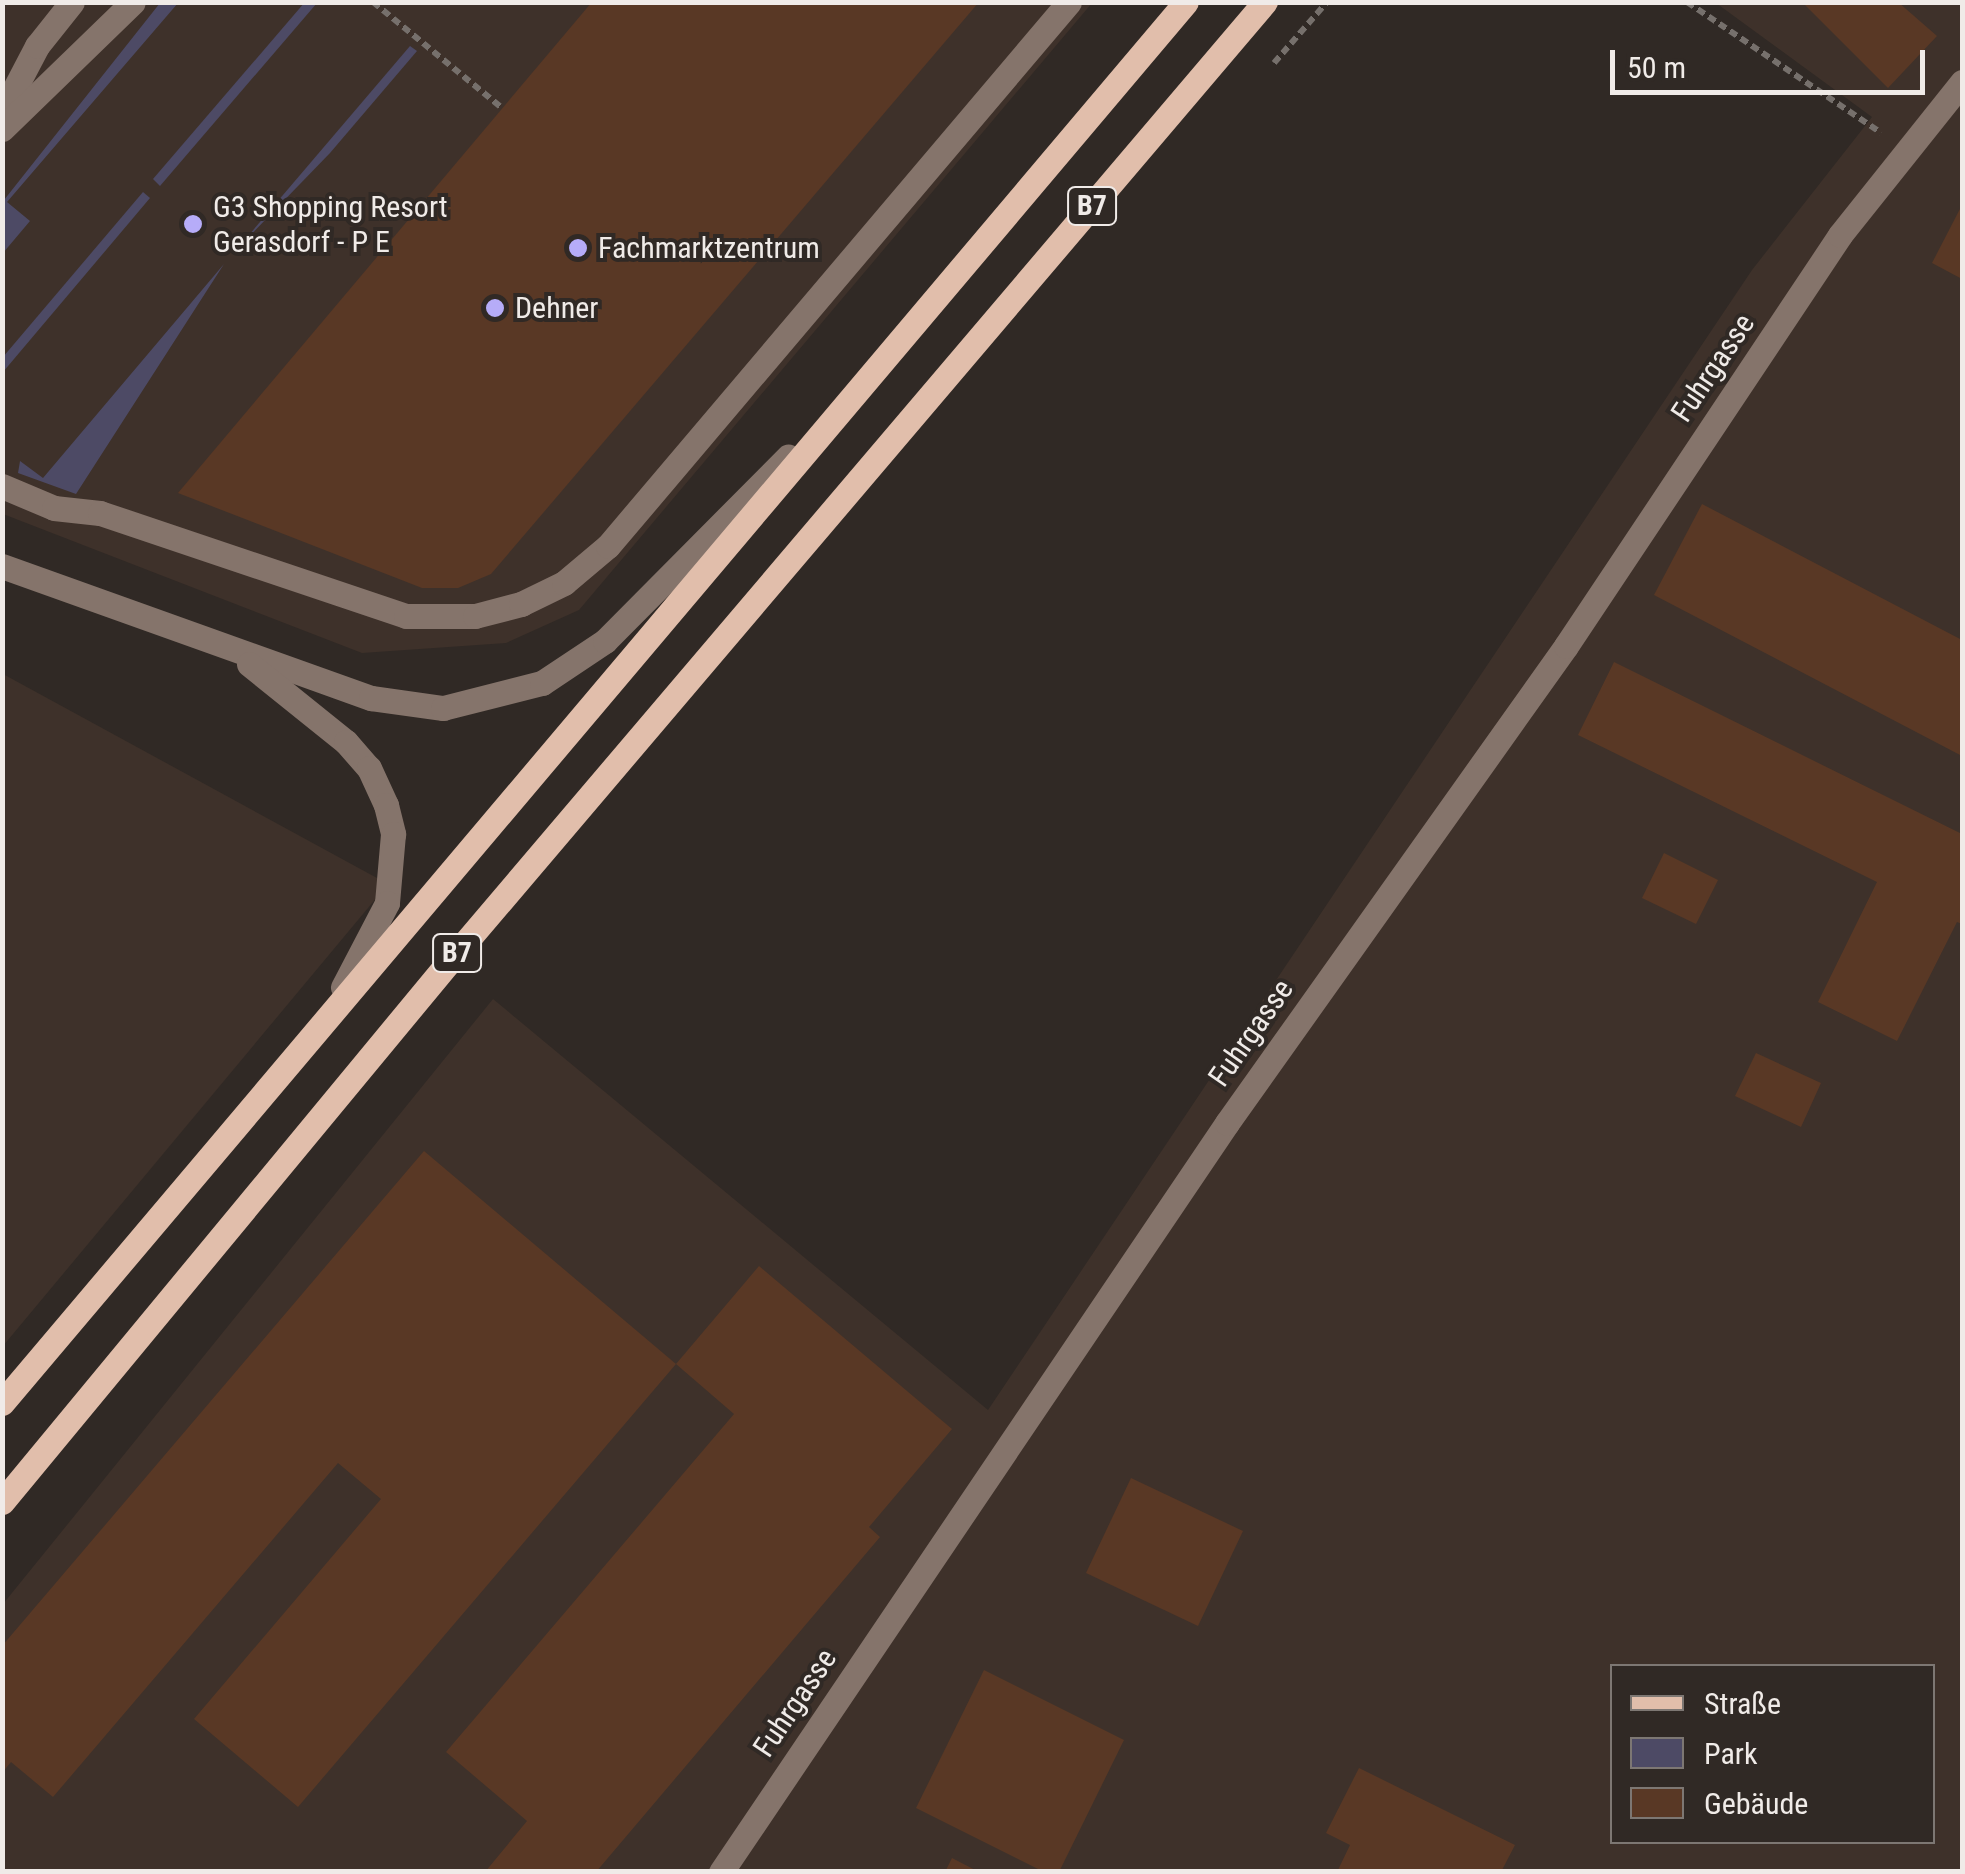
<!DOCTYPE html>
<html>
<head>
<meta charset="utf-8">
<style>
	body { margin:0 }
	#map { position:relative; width:1965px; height:1874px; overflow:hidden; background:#302925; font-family:"Roboto Condensed",sans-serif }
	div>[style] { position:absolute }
	.built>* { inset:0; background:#3e312a }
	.green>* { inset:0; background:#4d4a65 }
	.building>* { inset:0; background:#593825 }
	.path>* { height:6px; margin-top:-3px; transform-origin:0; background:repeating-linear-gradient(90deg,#76706c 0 8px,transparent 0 13px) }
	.minor>* { height:25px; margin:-12.5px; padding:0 12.5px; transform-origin:12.5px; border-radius:12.5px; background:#85746b }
	.major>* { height:25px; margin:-12.5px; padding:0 12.5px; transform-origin:12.5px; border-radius:12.5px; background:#e1beab }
	.dots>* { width:28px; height:28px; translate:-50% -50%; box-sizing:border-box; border:5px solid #302925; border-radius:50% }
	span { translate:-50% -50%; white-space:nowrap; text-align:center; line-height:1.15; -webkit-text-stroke:8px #302925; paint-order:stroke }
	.shield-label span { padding:2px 8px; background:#302925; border:2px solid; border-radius:8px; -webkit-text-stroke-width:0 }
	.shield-label { font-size:28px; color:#f0ebe8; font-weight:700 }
	.poi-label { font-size:30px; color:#f0ebe8 }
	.left { translate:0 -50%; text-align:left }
	.street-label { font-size:30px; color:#f0ebe8 }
	.frame { position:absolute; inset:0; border:5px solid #f0ebe8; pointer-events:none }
	.legend { position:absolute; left:1610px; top:1664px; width:325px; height:180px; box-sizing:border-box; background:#302925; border:2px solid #7d7773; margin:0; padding:12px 18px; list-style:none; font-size:30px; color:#f0ebe8 }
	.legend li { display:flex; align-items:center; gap:20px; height:50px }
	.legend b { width:50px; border:2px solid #7d7773 }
	.scale { position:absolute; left:1610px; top:50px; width:315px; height:45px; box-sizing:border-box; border:5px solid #f0ebe8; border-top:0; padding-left:12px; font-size:30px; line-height:35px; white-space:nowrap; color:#f0ebe8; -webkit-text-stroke:8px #302925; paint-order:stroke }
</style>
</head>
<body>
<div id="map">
	<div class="built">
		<div style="clip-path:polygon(2px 3px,1092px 3px,579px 610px,506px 643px,362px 653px,3px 514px)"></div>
		<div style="clip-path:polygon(evenodd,1716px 3px,1962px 3px,1962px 1871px,3px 1872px,3px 1604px,493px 999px,988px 1410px,1752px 270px,1872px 117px,1716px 3px,1612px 1666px,1932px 1666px,1932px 1842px,1612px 1842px,1612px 1666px)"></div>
		<div style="clip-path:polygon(3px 674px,388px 884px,3px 1346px)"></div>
	</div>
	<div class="green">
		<div style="clip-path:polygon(305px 2px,317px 3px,160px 186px,153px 179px)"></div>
		<div style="clip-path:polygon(160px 3px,178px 3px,7px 202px,30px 221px,3px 253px,4px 200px)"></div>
		<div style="clip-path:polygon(410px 46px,417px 51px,330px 153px,237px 249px)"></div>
		<div style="clip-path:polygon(143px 192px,150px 198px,3px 372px,3px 357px)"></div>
		<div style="clip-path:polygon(224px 264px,76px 494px,18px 473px,20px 461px,43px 478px)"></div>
	</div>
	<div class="building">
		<div style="clip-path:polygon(592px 2px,979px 2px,491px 574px,458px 588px,422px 588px,178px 493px)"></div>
		<div style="clip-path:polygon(1802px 2px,1898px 2px,1937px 36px,1888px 88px)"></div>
		<div style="clip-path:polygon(1962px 205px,1962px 279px,1932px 263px)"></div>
		<div style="clip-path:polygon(1702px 504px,1962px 640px,1962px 756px,1654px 595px)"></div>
		<div style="clip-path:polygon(1614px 662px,1962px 834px,1962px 924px,1957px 922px,1897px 1041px,1818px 1002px,1877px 882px,1578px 735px)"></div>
		<div style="clip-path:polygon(1664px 853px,1718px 880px,1696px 924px,1642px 898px)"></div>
		<div style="clip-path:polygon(1756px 1053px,1821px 1083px,1801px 1127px,1735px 1096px)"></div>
		<div style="clip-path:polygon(424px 1151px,676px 1364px,298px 1807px,194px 1719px,381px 1499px,338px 1463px,53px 1797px,11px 1762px,2px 1773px,2px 1646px)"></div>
		<div style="clip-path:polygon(759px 1266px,952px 1429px,869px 1527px,880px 1537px,596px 1872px,485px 1872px,527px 1821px,446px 1752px,734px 1414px,676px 1364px)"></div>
		<div style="clip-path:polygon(1131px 1478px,1243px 1531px,1198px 1626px,1086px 1573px)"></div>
		<div style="clip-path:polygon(984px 1670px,1124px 1740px,1059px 1872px,1044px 1872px,916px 1808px)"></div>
		<div style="clip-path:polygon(1359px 1768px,1515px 1845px,1501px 1872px,1337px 1872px,1350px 1845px,1326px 1833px)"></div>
		<div style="clip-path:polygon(952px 1858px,979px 1872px,945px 1872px)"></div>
	</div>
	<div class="path">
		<div style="left:373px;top:2px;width:166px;rotate:39.4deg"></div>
		<div style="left:1687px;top:2px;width:234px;rotate:34deg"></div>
		<div style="left:1274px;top:63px;width:81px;rotate:-49deg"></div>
	</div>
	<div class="minor">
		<div style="left:2px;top:113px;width:76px;rotate:-62.4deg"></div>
		<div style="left:37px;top:46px;width:56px;rotate:-51.5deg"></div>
		<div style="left:2px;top:129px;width:182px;rotate:-44.1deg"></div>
		<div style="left:2px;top:486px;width:56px;rotate:22.9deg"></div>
		<div style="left:54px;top:508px;width:46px;rotate:6.2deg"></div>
		<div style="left:100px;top:513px;width:323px;rotate:18.6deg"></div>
		<div style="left:406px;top:616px;width:69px"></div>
		<div style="left:475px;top:616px;width:48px;rotate:-14.6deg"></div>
		<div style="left:521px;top:604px;width:48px;rotate:-26deg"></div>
		<div style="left:564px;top:583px;width:57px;rotate:-40.1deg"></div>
		<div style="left:608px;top:546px;width:713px;rotate:-49.72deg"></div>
		<div style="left:2px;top:566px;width:392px;rotate:19.7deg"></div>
		<div style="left:371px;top:698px;width:73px;rotate:7.9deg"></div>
		<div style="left:443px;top:708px;width:102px;rotate:-14.2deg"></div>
		<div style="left:542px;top:683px;width:76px;rotate:-33.7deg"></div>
		<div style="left:605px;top:641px;width:260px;rotate:-45.2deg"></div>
		<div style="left:249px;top:664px;width:124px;rotate:38.8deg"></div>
		<div style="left:346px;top:742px;width:35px;rotate:49deg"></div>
		<div style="left:369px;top:768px;width:41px;rotate:65.3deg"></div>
		<div style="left:386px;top:805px;width:30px;rotate:76deg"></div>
		<div style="left:393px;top:834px;width:69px;rotate:95deg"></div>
		<div style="left:387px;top:903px;width:95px;rotate:117.6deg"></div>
		<div style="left:721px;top:1872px;width:904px;rotate:-55.96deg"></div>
		<div style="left:1227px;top:1123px;width:585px;rotate:-54.6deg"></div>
		<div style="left:1566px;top:646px;width:494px;rotate:-56.3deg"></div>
		<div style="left:1840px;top:235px;width:196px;rotate:-51.4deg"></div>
	</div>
	<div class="major">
		<div style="left:2px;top:1403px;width:1834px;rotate:-49.8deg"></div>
		<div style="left:2px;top:1502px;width:698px;rotate:-50.4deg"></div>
		<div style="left:447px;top:964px;width:1263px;rotate:-49.63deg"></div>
	</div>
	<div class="dots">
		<div style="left:193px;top:224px;background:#b6acf8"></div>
		<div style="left:578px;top:248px;background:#b6acf8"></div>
		<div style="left:495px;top:308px;background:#b6acf8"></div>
	</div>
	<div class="shield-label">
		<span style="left:1092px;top:206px">B7</span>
		<span style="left:457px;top:953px">B7</span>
	</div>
	<div class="poi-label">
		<span class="left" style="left:213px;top:224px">G3 Shopping Resort<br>Gerasdorf - P E</span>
		<span class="left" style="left:598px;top:248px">Fachmarktzentrum</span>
		<span class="left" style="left:515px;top:308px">Dehner</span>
	</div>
	<div class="street-label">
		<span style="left:1713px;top:368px;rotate:-56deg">Fuhrgasse</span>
		<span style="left:1251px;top:1033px;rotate:-55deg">Fuhrgasse</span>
		<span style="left:795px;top:1703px;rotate:-56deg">Fuhrgasse</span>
	</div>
	<div class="frame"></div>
	<ul class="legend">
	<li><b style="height:12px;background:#e1beab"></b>Straße</li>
	<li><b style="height:28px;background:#4d4a65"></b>Park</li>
	<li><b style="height:28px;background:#593825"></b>Gebäude</li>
	</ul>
	<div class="scale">50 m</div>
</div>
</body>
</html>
